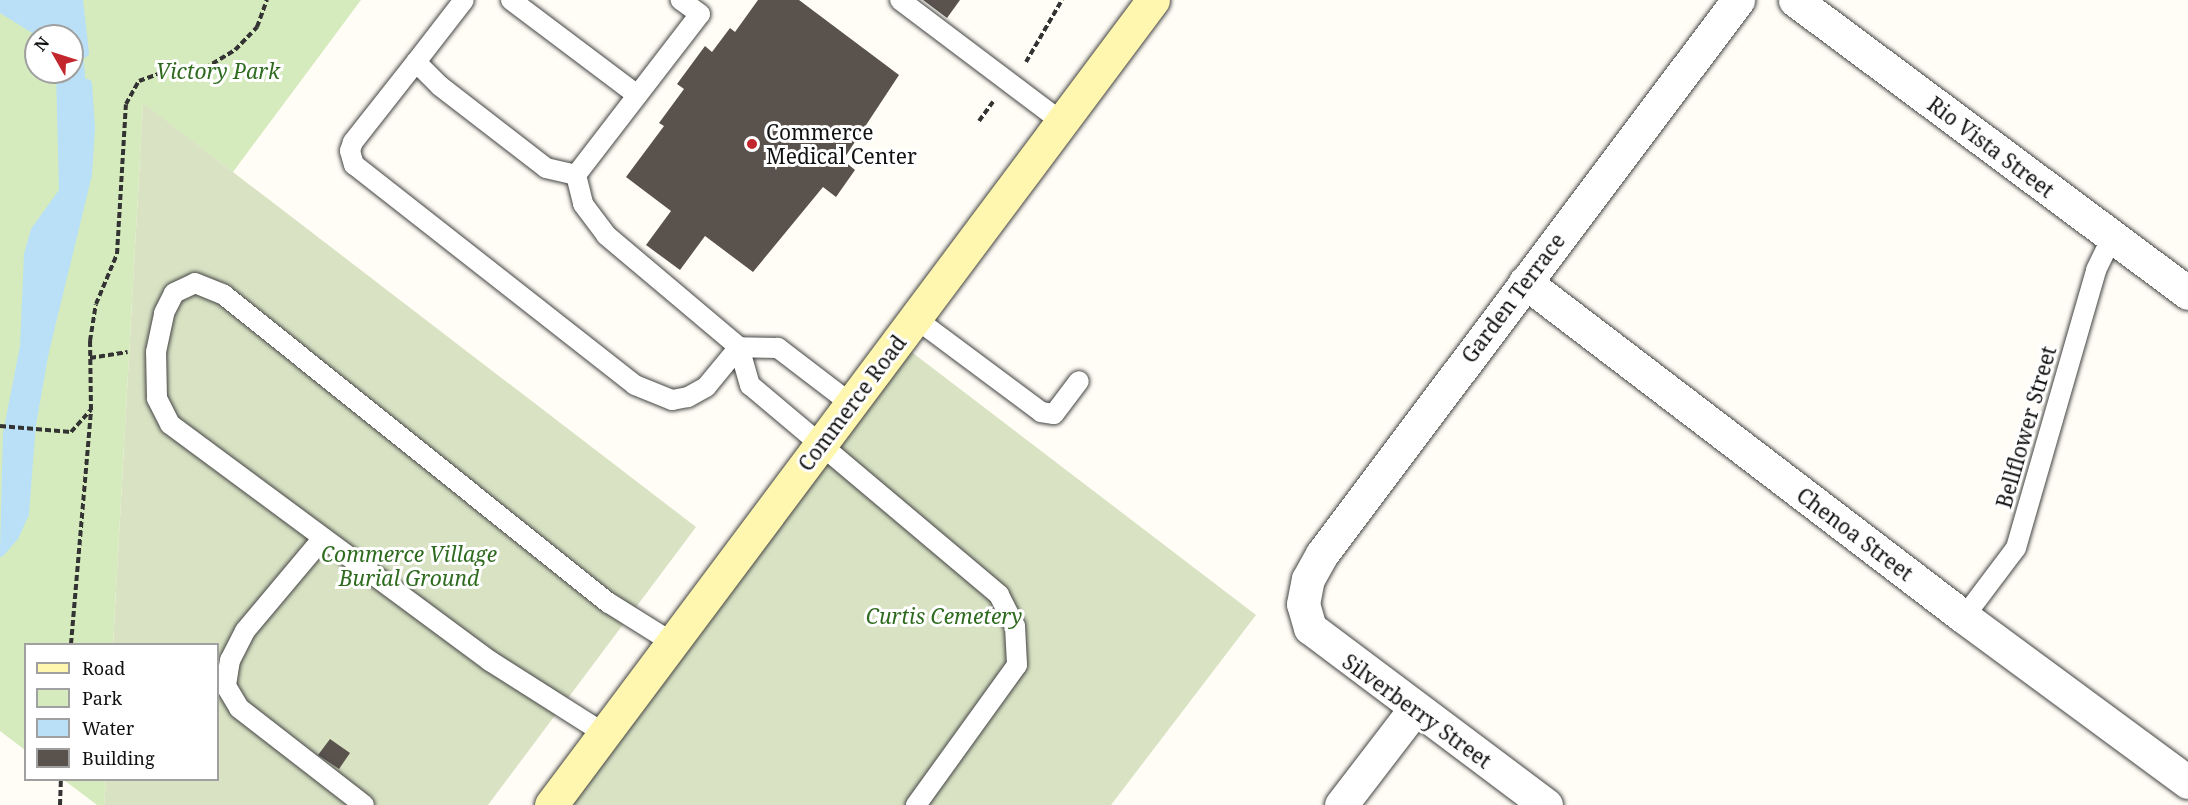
<!DOCTYPE html>
<html>
<head>
<meta charset="utf-8">
<style>
	body { margin:0 }
	#map { position:relative; width:2188px; height:805px; overflow:hidden; background:#fffdf5; font-family:"Noto Serif",serif }
	div>[style] { position:absolute }
	.green>* { inset:0; background:#d5ebbd }
	.cemetery>* { inset:0; background:#d9e3c4 }
	.water>* { inset:0; background:#b9e0f7 }
	.stream>* { height:10px; margin:-5px; padding:0 5px; transform-origin:5px; border-radius:5px; background:#b9e0f7 }
	.building>* { inset:0; background:#5a524d }
	.path>* { height:4px; margin-top:-2px; transform-origin:0; background:repeating-linear-gradient(90deg,#333 0 6px,transparent 0 9px) }
	.roads { filter:drop-shadow(0 0 2px #444) drop-shadow(0 0 2px #444) }
	.lane>* { height:20px; margin:-10px; padding:0 10px; transform-origin:10px; border-radius:10px; background:#fff }
	.street>* { height:33px; margin:-16.5px; padding:0 16.5px; transform-origin:16.5px; border-radius:16.5px; background:#fff }
	.secondary>* { height:33px; margin:-16.5px; padding:0 16.5px; transform-origin:16.5px; border-radius:16.5px; background:#fff6b0 }
	.dots>* { width:16px; height:16px; translate:-50% -50%; box-sizing:border-box; border:3px solid #fff; border-radius:50% }
	span { translate:-50% -50%; white-space:nowrap; text-align:center; line-height:1.15; -webkit-text-stroke:6px #fff; paint-order:stroke }
	.park-label { font-size:21px; color:#2f6b1f; font-style:italic }
	.poi-label { font-size:21px; color:#111 }
	.left { translate:0 -50%; text-align:left }
	.street-label { font-size:21px; color:#111 }
	.legend { position:absolute; left:24px; top:643px; width:195px; height:138px; box-sizing:border-box; background:#fff; border:2px solid #a0a0a0; margin:0; padding:8px 10px; list-style:none; font-size:18px; color:#111 }
	.legend li { display:flex; align-items:center; gap:12px; height:30px }
	.legend b { width:30px; border:2px solid #a0a0a0 }
	.north { position:absolute; left:24px; top:24px; width:60px; height:60px; box-sizing:border-box; background:#fff; border:2px solid #a0a0a0; border-radius:50%; rotate:309deg; font-size:16px; font-weight:700; line-height:24px; text-align:center; color:#111 }
	.north::after { content:''; display:block; margin:auto; width:21px; height:27px; background:#c4262e; clip-path:polygon(50% 0,100% 100%,50% 72%,0 100%) }
</style>
</head>
<body>
<div id="map">
	<div class="green">
		<div style="clip-path:polygon(evenodd,0 0,361px 0,233px 172px,143px 104px,113px 644px,26px 644px,25px 750px,0 731px,0 0,36px 36px,72px 36px,72px 72px,36px 72px,36px 36px)"></div>
		<div style="clip-path:polygon(64px 780px,106px 780px,104px 805px,97px 805px)"></div>
	</div>
	<div class="cemetery">
		<div style="clip-path:polygon(143px 103px,696px 527px,488px 805px,104px 805px,106px 780px,218px 780px,218px 644px,113px 644px)"></div>
		<div style="clip-path:polygon(909px 350px,1256px 615px,1111px 805px,561px 805px)"></div>
	</div>
	<div class="water">
		<div style="clip-path:polygon(0 0,78px 0,90px 127px,87px 175px,44px 351px,31px 424px,24px 514px,14px 536px,0 552px,3px 433px,20px 346px,24px 254px,31px 229px,59px 190px,56px 72px,72px 72px,72px 36px,37px 36px,0 13px)"></div>
	</div>
	<div class="stream">
		<div style="left:78px;top:0;width:53px;rotate:83.5deg"></div>
		<div style="left:0;top:552px;width:21px;rotate:-49deg"></div>
		<div style="left:14px;top:536px;width:24px;rotate:-66deg"></div>
		<div style="left:24px;top:514px;width:90px;rotate:-85.6deg"></div>
		<div style="left:31px;top:424px;width:74px;rotate:-79.9deg"></div>
		<div style="left:44px;top:351px;width:181px;rotate:-76.3deg"></div>
		<div style="left:87px;top:175px;width:48px;rotate:-86.4deg"></div>
		<div style="left:90px;top:127px;width:43px;rotate:-94deg"></div>
	</div>
	<div class="building">
		<div style="clip-path:polygon(758px 0,799px 0,899px 75px,843px 160px,855px 170px,836px 197px,823px 187px,753px 272px,705px 236px,680px 270px,646px 245px,671px 211px,626px 177px,664px 126px,659px 123px,684px 89px,677px 84px,705px 46px,712px 52px,730px 28px,735px 32px)"></div>
		<div style="clip-path:polygon(923px 0,960px 0,947px 18px)"></div>
		<div style="clip-path:polygon(330px 739px,350px 753px,339px 769px,318px 755px)"></div>
	</div>
	<div class="path">
		<div style="left:1026px;top:62px;width:72px;rotate:-59.9deg"></div>
		<div style="left:979px;top:121px;width:24px;rotate:-54deg"></div>
		<div style="left:90px;top:358px;width:38px;rotate:-9deg"></div>
		<div style="left:0;top:426px;width:71px;rotate:4.8deg"></div>
		<div style="left:71px;top:432px;width:30px;rotate:-48deg"></div>
		<div style="left:91px;top:410px;width:69px;rotate:-90.8deg"></div>
		<div style="left:90px;top:341px;width:37px;rotate:-81deg"></div>
		<div style="left:96px;top:304px;width:54px;rotate:-67.2deg"></div>
		<div style="left:117px;top:254px;width:150px;rotate:-86.6deg"></div>
		<div style="left:126px;top:104px;width:26px;rotate:-61deg"></div>
		<div style="left:139px;top:81px;width:23px;rotate:-20deg"></div>
		<div style="left:161px;top:73px;width:36px"></div>
		<div style="left:197px;top:73px;width:44px;rotate:-31.2deg"></div>
		<div style="left:235px;top:50px;width:32px;rotate:-46deg"></div>
		<div style="left:257px;top:27px;width:29px;rotate:-70deg"></div>
		<div style="left:71px;top:644px;width:234px;rotate:-85.1deg"></div>
		<div style="left:60px;top:805px;width:25px;rotate:-88deg"></div>
	</div>
	<div class="roads">
		<div class="lane">
			<div style="left:511px;top:0;width:158px;rotate:37deg"></div>
			<div style="left:900px;top:0;width:203px;rotate:37deg"></div>
			<div style="left:416px;top:62px;width:34px;rotate:45deg"></div>
			<div style="left:440px;top:86px;width:134px;rotate:37.7deg"></div>
			<div style="left:546px;top:168px;width:31px;rotate:13deg"></div>
			<div style="left:576px;top:175px;width:30px;rotate:76deg"></div>
			<div style="left:583px;top:204px;width:39px;rotate:53deg"></div>
			<div style="left:606px;top:235px;width:174px;rotate:40.1deg"></div>
			<div style="left:739px;top:347px;width:52px;rotate:129.5deg"></div>
			<div style="left:706px;top:387px;width:21px;rotate:151deg"></div>
			<div style="left:688px;top:397px;width:16px;rotate:169deg"></div>
			<div style="left:672px;top:400px;width:40px;rotate:-158deg"></div>
			<div style="left:635px;top:385px;width:357px;rotate:-141.9deg"></div>
			<div style="left:354px;top:165px;width:15px;rotate:-106deg"></div>
			<div style="left:350px;top:151px;width:9px;rotate:-72deg"></div>
			<div style="left:353px;top:142px;width:102px;rotate:-51.8deg"></div>
			<div style="left:416px;top:62px;width:78px;rotate:-52.3deg"></div>
			<div style="left:576px;top:175px;width:203px;rotate:-52.4deg"></div>
			<div style="left:700px;top:14px;width:24px;rotate:-144deg"></div>
			<div style="left:915px;top:318px;width:157px;rotate:36.7deg"></div>
			<div style="left:1041px;top:412px;width:13px;rotate:9deg"></div>
			<div style="left:1054px;top:414px;width:41px;rotate:-52.9deg"></div>
			<div style="left:850px;top:403px;width:91px;rotate:-142.6deg"></div>
			<div style="left:778px;top:348px;width:39px;rotate:-179deg"></div>
			<div style="left:739px;top:347px;width:40px;rotate:74deg"></div>
			<div style="left:750px;top:385px;width:326px;rotate:40.1deg"></div>
			<div style="left:999px;top:595px;width:35px;rotate:63deg"></div>
			<div style="left:1015px;top:626px;width:39px;rotate:87deg"></div>
			<div style="left:1017px;top:665px;width:173px;rotate:125.8deg"></div>
			<div style="left:323px;top:538px;width:121px;rotate:130deg"></div>
			<div style="left:245px;top:631px;width:33px;rotate:117deg"></div>
			<div style="left:230px;top:660px;width:26px;rotate:99deg"></div>
			<div style="left:226px;top:686px;width:26px;rotate:59deg"></div>
			<div style="left:239px;top:708px;width:158px;rotate:37.8deg"></div>
			<div style="left:1964px;top:617px;width:86px;rotate:-53deg"></div>
			<div style="left:2016px;top:548px;width:289px;rotate:-73.9deg"></div>
			<div style="left:2096px;top:270px;width:37px;rotate:-64deg"></div>
			<div style="left:605px;top:734px;width:136px;rotate:-147.6deg"></div>
			<div style="left:490px;top:661px;width:398px;rotate:-143.5deg"></div>
			<div style="left:170px;top:424px;width:29px;rotate:-117deg"></div>
			<div style="left:157px;top:398px;width:46px;rotate:-91.2deg"></div>
			<div style="left:156px;top:352px;width:40px;rotate:-78deg"></div>
			<div style="left:164px;top:313px;width:22px;rotate:-63deg"></div>
			<div style="left:174px;top:293px;width:23px;rotate:-25deg"></div>
			<div style="left:195px;top:283px;width:31px;rotate:22deg"></div>
			<div style="left:224px;top:295px;width:493px;rotate:38.7deg"></div>
			<div style="left:609px;top:603px;width:75px;rotate:32deg"></div>
		</div>
		<div class="street">
			<div style="left:1795px;top:0;width:490px;rotate:36.7deg"></div>
			<div style="left:1525px;top:282px;width:552px;rotate:37.35deg"></div>
			<div style="left:1964px;top:617px;width:278px;rotate:36.4deg"></div>
			<div style="left:1341px;top:805px;width:120px;rotate:-52.5deg"></div>
			<div style="left:1546px;top:805px;width:295px;rotate:-143.1deg"></div>
			<div style="left:1310px;top:628px;width:25px;rotate:-106deg"></div>
			<div style="left:1303px;top:604px;width:25px;rotate:-79deg"></div>
			<div style="left:1308px;top:579px;width:29px;rotate:-61deg"></div>
			<div style="left:1322px;top:554px;width:693px;rotate:-53.1deg"></div>
		</div>
		<div class="secondary">
			<div style="left:551px;top:805px;width:1005px;rotate:-53.21deg"></div>
		</div>
	</div>
	<div class="dots">
		<div style="left:752px;top:144px;background:#c4262e"></div>
	</div>
	<div class="park-label">
		<span style="left:218px;top:71px">Victory Park</span>
		<span style="left:409px;top:566px">Commerce Village<br>Burial Ground</span>
		<span style="left:944px;top:616px">Curtis Cemetery</span>
	</div>
	<div class="poi-label">
		<span class="left" style="left:766px;top:144px">Commerce<br>Medical Center</span>
	</div>
	<div class="street-label">
		<span style="left:1991px;top:147px;rotate:37deg">Rio Vista Street</span>
		<span style="left:1513px;top:298px;rotate:-53deg">Garden Terrace</span>
		<span style="left:852px;top:403px;rotate:-53deg">Commerce Road</span>
		<span style="left:2026px;top:427px;rotate:-74deg">Bellflower Street</span>
		<span style="left:1855px;top:534px;rotate:37deg">Chenoa Street</span>
		<span style="left:1417px;top:711px;rotate:36deg">Silverberry Street</span>
	</div>
	<ul class="legend">
	<li><b style="height:8px;background:#fff6b0"></b>Road</li>
	<li><b style="height:16px;background:#d5ebbd"></b>Park</li>
	<li><b style="height:16px;background:#b9e0f7"></b>Water</li>
	<li><b style="height:16px;background:#5a524d"></b>Building</li>
	</ul>
	<div class="north">N</div>
</div>
</body>
</html>
